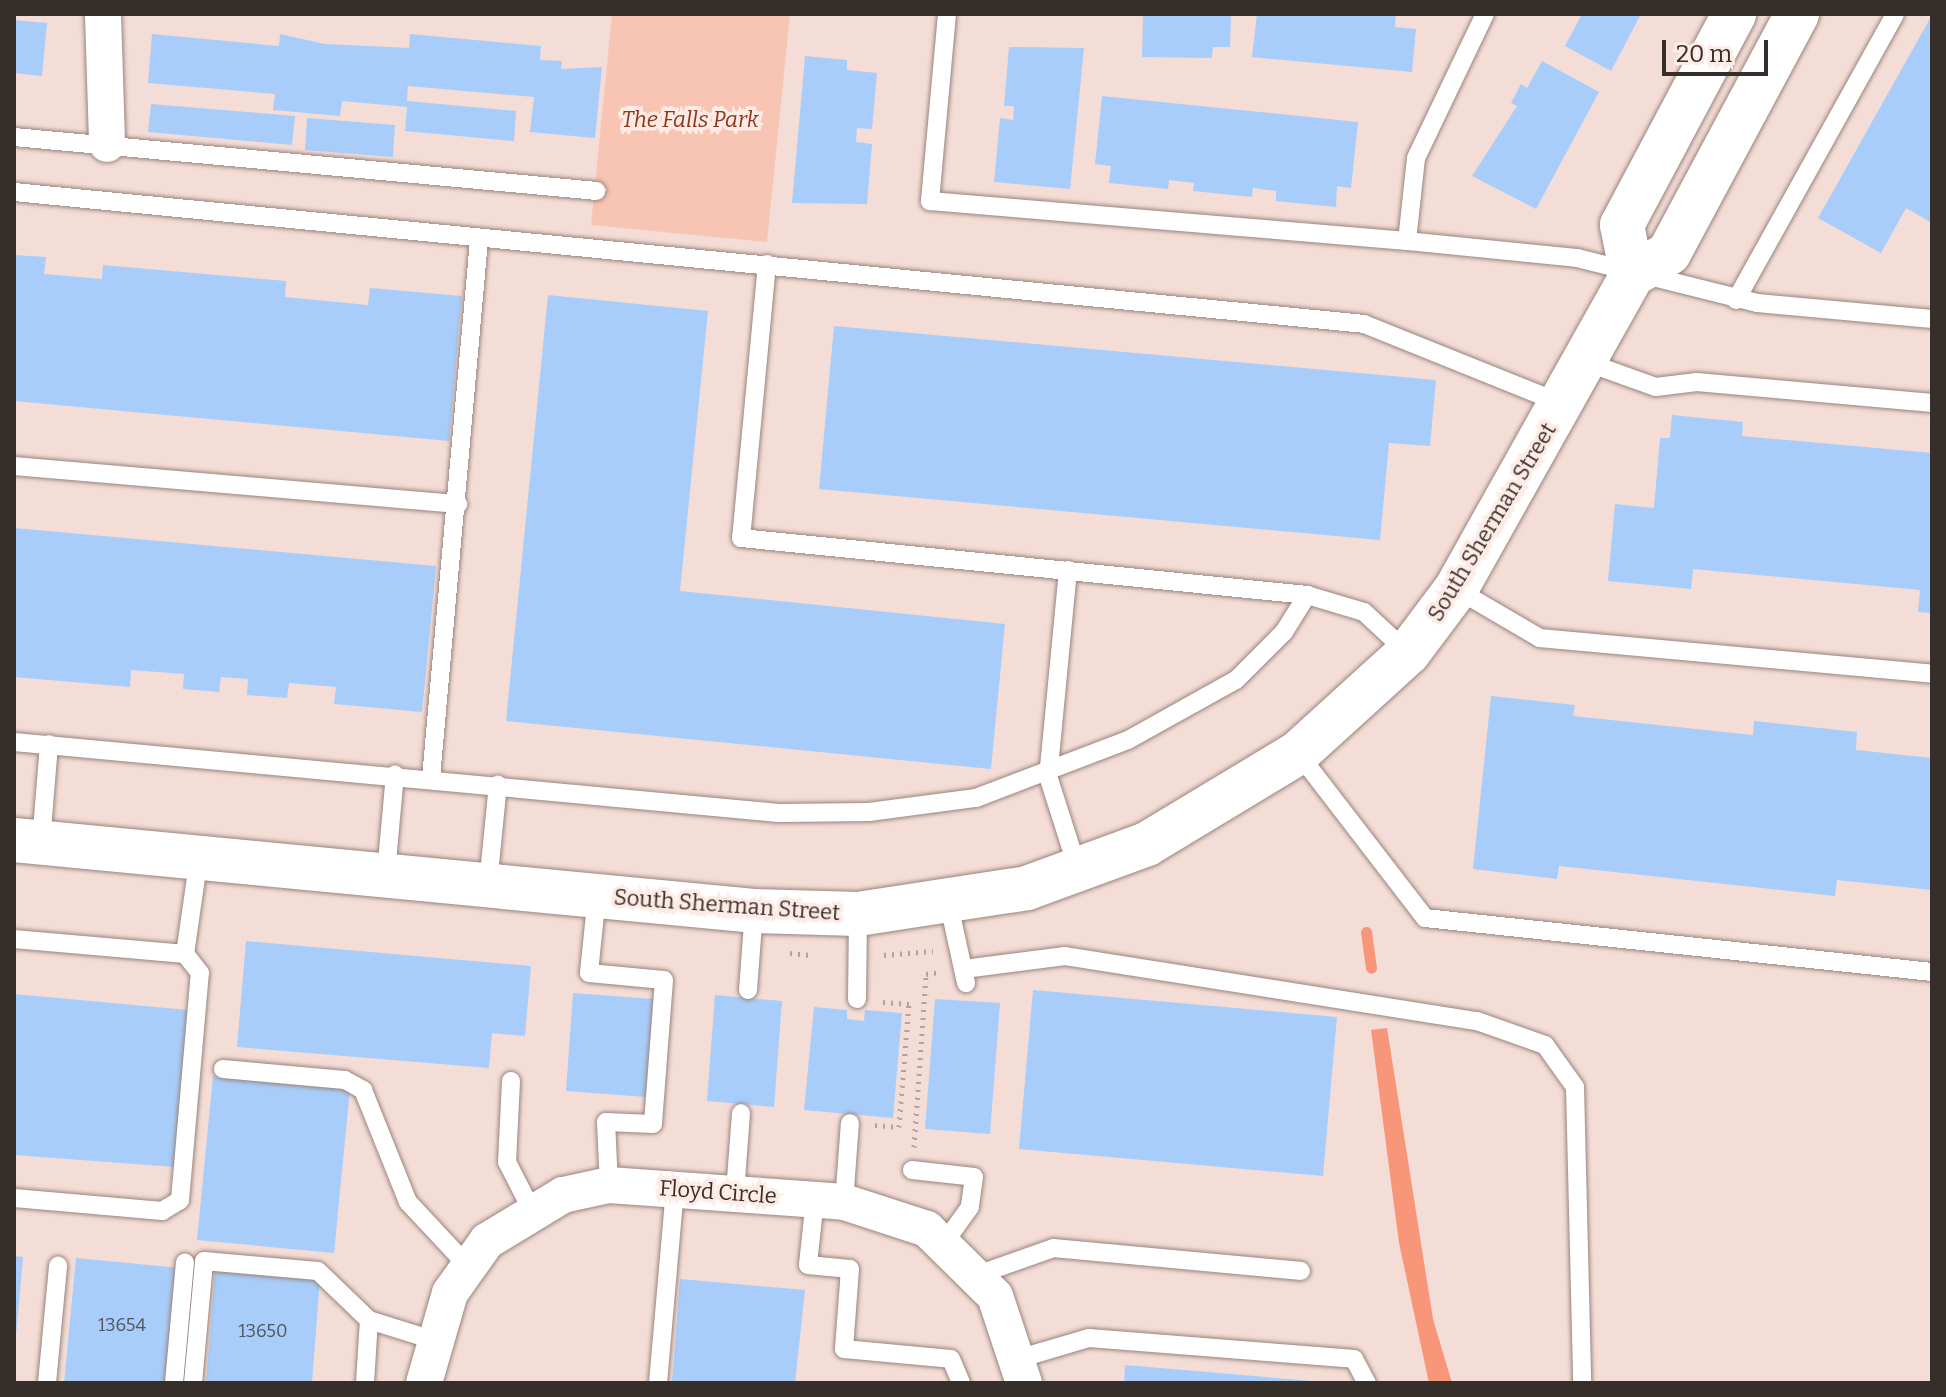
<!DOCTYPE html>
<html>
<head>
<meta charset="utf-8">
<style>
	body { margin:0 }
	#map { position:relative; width:1946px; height:1397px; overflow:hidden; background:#f4ddd6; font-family:Bitter,serif }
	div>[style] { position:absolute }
	.green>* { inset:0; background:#f8c4b4 }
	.water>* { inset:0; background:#f79678 }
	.stream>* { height:11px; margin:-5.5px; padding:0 5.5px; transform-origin:5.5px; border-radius:5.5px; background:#f79678 }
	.building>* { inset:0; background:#a8cdfa }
	.path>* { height:5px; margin-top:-2.5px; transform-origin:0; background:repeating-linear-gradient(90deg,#b3a19b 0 2px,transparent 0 8px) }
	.roads { filter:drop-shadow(0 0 2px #99847d) drop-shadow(0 0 2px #99847d) }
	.service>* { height:18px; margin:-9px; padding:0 9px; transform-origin:9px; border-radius:9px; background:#fff }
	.minor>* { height:36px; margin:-18px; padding:0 18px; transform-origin:18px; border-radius:18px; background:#fff }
	.tertiary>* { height:44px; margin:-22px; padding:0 22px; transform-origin:22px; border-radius:22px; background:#fff }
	span { translate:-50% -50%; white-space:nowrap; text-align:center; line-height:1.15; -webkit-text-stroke:7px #feebe6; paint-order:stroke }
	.number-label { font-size:18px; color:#52565f }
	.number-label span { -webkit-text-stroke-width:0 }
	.park-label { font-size:22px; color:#8c361a; font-style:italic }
	.street-label { font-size:22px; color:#362e2b }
	.frame { position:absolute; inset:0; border:16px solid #362e2b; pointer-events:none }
	.scale { position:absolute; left:1662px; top:40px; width:106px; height:36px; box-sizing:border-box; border:4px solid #362e2b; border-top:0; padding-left:10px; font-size:24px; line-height:28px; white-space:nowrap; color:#362e2b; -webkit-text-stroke:6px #feebe6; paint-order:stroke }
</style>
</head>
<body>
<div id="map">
	<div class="green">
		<div style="clip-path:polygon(612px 14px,790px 14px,767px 242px,591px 225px)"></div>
	</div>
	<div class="water">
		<div style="clip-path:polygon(1387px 1028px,1433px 1319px,1452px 1383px,1429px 1383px,1399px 1243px,1371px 1030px)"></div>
	</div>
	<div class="stream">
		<div style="left:1366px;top:932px;width:36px;rotate:82deg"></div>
	</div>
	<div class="building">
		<div style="clip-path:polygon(1143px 14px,1231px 14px,1230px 47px,1213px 47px,1212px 58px,1142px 57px)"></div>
		<div style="clip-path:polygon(1257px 14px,1396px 14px,1395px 27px,1416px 29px,1412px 72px,1252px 57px)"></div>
		<div style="clip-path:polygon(1582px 14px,1641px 14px,1611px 71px,1565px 46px)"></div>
		<div style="clip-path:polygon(1932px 15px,1932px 223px,1906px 208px,1881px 253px,1818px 218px)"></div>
		<div style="clip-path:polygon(14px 20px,47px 23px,42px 76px,14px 73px)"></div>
		<div style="clip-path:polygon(152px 34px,279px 46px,280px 34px,325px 44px,409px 48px,410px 34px,541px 46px,540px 60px,562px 61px,561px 69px,602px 67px,595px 138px,530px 132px,534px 97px,408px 86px,407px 101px,516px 111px,514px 141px,405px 131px,407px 107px,342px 101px,340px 116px,273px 110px,275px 94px,148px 83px)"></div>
		<div style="clip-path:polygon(1009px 47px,1084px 48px,1070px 189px,994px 182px,1000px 118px,1013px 120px,1014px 106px,1004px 106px)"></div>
		<div style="clip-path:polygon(805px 56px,847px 60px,847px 70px,877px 73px,872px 129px,857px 128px,856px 142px,872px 144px,867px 204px,792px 203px)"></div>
		<div style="clip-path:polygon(1542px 61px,1599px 92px,1536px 209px,1472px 176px,1517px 106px,1511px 103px,1521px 84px,1527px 88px)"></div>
		<div style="clip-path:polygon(1102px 96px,1358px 122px,1351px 188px,1337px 186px,1336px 207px,1276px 201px,1276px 191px,1253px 188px,1252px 197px,1193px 191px,1194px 183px,1169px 180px,1168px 189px,1109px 183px,1111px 166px,1095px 164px)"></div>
		<div style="clip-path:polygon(151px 104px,295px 116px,292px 145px,148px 132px)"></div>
		<div style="clip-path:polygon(307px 118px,395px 125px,393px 157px,305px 150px)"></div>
		<div style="clip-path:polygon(14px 255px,46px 257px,44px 274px,102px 279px,103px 265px,286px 281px,285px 297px,368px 305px,370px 288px,462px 296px,449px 441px,14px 401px)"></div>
		<div style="clip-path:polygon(548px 295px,708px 311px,680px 591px,1005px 624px,991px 769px,506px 721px)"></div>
		<div style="clip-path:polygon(834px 326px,1436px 380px,1430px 446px,1389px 443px,1380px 540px,819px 489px)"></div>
		<div style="clip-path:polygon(1672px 415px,1743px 422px,1742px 436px,1932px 453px,1932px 613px,1918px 612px,1920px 590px,1693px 569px,1691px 589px,1608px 581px,1615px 504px,1654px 508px,1660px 438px,1670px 438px)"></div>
		<div style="clip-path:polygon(14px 528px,436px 566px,422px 712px,334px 704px,336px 687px,289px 683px,287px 698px,247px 695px,248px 679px,221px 677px,219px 692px,183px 689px,184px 674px,131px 670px,130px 687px,14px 677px)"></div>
		<div style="clip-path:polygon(1491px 696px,1575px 705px,1573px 716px,1753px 735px,1754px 721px,1857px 732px,1856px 750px,1932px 758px,1932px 890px,1837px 880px,1835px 896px,1559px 866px,1557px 879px,1473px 869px)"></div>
		<div style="clip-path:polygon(246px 941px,531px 966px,525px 1036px,492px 1033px,489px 1068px,237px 1047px)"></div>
		<div style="clip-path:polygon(1033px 990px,1337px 1017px,1323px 1176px,1019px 1149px)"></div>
		<div style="clip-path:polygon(573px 993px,653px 999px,646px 1097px,566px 1091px)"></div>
		<div style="clip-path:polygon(14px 994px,188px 1010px,175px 1167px,14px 1155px)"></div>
		<div style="clip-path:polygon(715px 995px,782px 1001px,774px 1107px,707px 1101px)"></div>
		<div style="clip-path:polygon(935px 999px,1000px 1003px,990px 1134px,925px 1129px)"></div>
		<div style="clip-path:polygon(814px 1007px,847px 1010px,847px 1019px,864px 1021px,865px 1010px,902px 1013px,893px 1118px,804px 1110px)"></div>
		<div style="clip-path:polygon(213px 1076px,350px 1089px,334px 1253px,197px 1240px)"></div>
		<div style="clip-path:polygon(14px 1256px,23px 1257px,16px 1336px,14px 1336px)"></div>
		<div style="clip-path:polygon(76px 1258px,180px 1268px,170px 1383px,64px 1383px)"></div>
		<div style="clip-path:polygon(215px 1271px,320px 1279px,312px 1383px,206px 1383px)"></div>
		<div style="clip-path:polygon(680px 1279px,805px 1290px,795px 1383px,672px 1383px)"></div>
		<div style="clip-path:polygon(1125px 1365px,1312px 1381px,1312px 1383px,1124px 1383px)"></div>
	</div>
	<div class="path">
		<div style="left:790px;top:953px;width:20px;rotate:6deg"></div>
		<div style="left:884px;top:955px;width:49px;rotate:-4.7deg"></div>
		<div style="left:875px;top:1125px;width:24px;rotate:5deg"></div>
		<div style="left:899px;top:1127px;width:123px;rotate:-85.4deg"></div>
		<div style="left:909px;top:1004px;width:27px;rotate:-176deg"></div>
		<div style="left:914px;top:1147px;width:173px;rotate:-86deg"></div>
		<div style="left:926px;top:974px;width:12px;rotate:-9deg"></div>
	</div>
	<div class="roads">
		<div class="service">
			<div style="left:947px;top:14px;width:188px;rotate:95.2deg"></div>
			<div style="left:930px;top:201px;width:479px;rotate:4.8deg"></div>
			<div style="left:1407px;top:241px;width:83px;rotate:-83.8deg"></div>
			<div style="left:1416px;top:158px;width:160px;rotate:-64.4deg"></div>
			<div style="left:14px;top:137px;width:585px;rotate:5.29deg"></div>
			<div style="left:14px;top:192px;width:1356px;rotate:5.58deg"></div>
			<div style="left:1364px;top:324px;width:212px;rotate:21.9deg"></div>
			<div style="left:1407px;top:241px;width:171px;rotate:5.7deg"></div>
			<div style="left:1577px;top:258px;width:186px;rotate:14deg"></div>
			<div style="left:1757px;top:303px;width:176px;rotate:5.2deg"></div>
			<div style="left:767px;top:264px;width:275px;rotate:95.4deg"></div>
			<div style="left:741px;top:538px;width:569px;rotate:5.75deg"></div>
			<div style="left:1307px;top:595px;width:59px;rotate:16.6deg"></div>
			<div style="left:1364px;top:612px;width:60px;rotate:43deg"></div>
			<div style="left:1736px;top:300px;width:327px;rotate:-60.9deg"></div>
			<div style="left:1586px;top:362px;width:74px;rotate:19.7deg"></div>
			<div style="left:1656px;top:387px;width:41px;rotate:-7deg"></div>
			<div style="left:1697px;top:382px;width:236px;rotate:5.1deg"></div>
			<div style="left:14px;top:466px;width:446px;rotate:4.9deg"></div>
			<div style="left:1068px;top:570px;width:207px;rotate:95.5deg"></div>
			<div style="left:1048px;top:776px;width:99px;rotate:72.3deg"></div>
			<div style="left:1456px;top:589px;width:97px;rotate:30.3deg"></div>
			<div style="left:1540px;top:638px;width:394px;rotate:5.2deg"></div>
			<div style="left:14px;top:742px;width:768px;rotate:5.3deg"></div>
			<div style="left:779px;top:813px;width:90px;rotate:-0.6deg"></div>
			<div style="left:869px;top:812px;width:108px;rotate:-7.5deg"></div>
			<div style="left:976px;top:798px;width:163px;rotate:-20.9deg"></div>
			<div style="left:1128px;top:740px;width:124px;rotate:-29.1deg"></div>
			<div style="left:1236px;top:680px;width:68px;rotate:-45deg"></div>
			<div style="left:1284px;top:632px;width:44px;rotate:-58.1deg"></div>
			<div style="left:1298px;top:753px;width:208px;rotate:52.4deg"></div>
			<div style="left:1425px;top:918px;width:510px;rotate:6.08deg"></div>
			<div style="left:431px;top:778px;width:540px;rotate:-84.9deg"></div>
			<div style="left:41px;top:842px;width:98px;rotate:-85.3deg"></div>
			<div style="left:386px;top:873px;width:99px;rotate:-84.8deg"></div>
			<div style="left:488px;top:884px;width:100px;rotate:-84.3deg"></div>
			<div style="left:597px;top:895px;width:78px;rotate:95.9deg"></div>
			<div style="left:589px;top:973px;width:75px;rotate:5.3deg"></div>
			<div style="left:664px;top:980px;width:144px;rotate:94.4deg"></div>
			<div style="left:653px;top:1124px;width:47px;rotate:-177.6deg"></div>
			<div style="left:606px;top:1122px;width:63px;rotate:87.3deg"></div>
			<div style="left:949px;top:905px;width:80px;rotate:77.7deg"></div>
			<div style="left:14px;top:939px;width:172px;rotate:5deg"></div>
			<div style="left:185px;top:954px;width:98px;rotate:-81.8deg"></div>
			<div style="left:964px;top:969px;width:102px;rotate:-7.3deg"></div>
			<div style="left:1065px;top:956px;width:417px;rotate:9deg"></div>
			<div style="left:1477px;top:1021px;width:72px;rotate:19.4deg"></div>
			<div style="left:1545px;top:1045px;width:52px;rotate:54.5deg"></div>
			<div style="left:1575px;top:1087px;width:294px;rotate:88.6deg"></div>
			<div style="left:748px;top:990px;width:79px;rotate:-85.7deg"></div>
			<div style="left:857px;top:999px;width:85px;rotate:-89.3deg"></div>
			<div style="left:223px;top:1069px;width:122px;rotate:5.2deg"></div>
			<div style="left:345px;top:1080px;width:21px;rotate:29deg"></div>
			<div style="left:363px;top:1090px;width:121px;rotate:68.1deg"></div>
			<div style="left:408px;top:1202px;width:86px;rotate:46.9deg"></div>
			<div style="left:511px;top:1081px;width:81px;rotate:92.8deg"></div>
			<div style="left:507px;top:1162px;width:53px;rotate:62.9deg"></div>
			<div style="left:912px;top:1170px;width:62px;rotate:6.4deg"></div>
			<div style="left:974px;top:1177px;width:30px;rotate:98deg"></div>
			<div style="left:970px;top:1207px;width:44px;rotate:125.8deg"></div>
			<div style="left:735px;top:1193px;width:80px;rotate:-85.7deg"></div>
			<div style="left:14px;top:1198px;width:149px;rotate:5deg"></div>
			<div style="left:162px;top:1211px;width:21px;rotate:-31deg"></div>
			<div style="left:180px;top:1200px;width:228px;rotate:-85deg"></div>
			<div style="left:200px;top:973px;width:24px;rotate:-128deg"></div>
			<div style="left:815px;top:1199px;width:66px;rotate:96.1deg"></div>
			<div style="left:808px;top:1265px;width:42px;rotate:5.4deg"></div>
			<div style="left:850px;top:1269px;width:80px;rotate:94.3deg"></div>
			<div style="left:844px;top:1349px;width:107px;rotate:5.3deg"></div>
			<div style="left:951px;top:1359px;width:26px;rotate:67deg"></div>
			<div style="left:844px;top:1202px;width:79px;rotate:-85.7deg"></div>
			<div style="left:980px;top:1274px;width:78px;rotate:-19.4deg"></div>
			<div style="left:1054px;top:1248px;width:248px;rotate:5.3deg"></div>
			<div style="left:1021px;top:1358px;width:71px;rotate:-16.4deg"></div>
			<div style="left:1089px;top:1338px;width:266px;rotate:4.5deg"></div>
			<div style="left:1354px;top:1359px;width:27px;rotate:62deg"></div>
			<div style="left:47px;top:1383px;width:118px;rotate:-84.6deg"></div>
			<div style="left:174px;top:1383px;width:121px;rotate:-84.8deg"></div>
			<div style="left:193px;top:1383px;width:122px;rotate:-84.8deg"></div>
			<div style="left:204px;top:1261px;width:114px;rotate:5deg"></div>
			<div style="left:318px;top:1271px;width:71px;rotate:43.9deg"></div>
			<div style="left:365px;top:1383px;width:63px;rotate:-86.4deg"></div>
			<div style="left:369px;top:1320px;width:67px;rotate:17.4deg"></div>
			<div style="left:658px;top:1383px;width:194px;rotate:-85deg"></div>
		</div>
		<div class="minor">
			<div style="left:103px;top:14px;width:130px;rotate:88.2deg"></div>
			<div style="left:424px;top:1383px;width:94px;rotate:-73.9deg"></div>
			<div style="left:450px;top:1293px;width:64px;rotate:-54.6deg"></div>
			<div style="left:487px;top:1241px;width:89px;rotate:-31.2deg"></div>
			<div style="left:563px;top:1195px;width:47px;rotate:-12.3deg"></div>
			<div style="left:609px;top:1185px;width:236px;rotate:4.1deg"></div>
			<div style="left:844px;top:1202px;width:87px;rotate:18deg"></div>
			<div style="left:927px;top:1229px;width:95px;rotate:44.6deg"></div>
			<div style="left:995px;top:1296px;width:92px;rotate:71.6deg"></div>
		</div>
		<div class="tertiary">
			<div style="left:1632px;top:275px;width:51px;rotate:-101.3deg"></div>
			<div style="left:1622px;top:225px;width:239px;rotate:-62deg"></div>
			<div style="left:14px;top:840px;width:743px;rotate:5.48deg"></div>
			<div style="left:754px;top:911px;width:104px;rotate:1.7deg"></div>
			<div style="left:858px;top:914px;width:171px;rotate:-8.7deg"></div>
			<div style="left:1027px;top:888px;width:128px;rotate:-20.1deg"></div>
			<div style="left:1147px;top:844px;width:176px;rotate:-31.1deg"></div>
			<div style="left:1298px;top:753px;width:149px;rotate:-42.3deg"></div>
			<div style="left:1408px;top:653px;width:80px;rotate:-53.1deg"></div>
			<div style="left:1456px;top:589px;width:360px;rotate:-60.7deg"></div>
			<div style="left:1632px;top:275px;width:43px;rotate:-30.7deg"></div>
			<div style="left:1669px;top:253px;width:271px;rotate:-61.8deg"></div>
		</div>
	</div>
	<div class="number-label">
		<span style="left:122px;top:1325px">13654</span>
		<span style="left:263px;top:1331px">13650</span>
	</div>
	<div class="park-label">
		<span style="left:690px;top:120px">The Falls Park</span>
	</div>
	<div class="street-label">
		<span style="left:1492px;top:522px;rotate:-59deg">South Sherman Street</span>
		<span style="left:727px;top:905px;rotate:4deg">South Sherman Street</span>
		<span style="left:718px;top:1192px;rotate:4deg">Floyd Circle</span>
	</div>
	<div class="frame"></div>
	<div class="scale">20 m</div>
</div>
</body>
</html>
